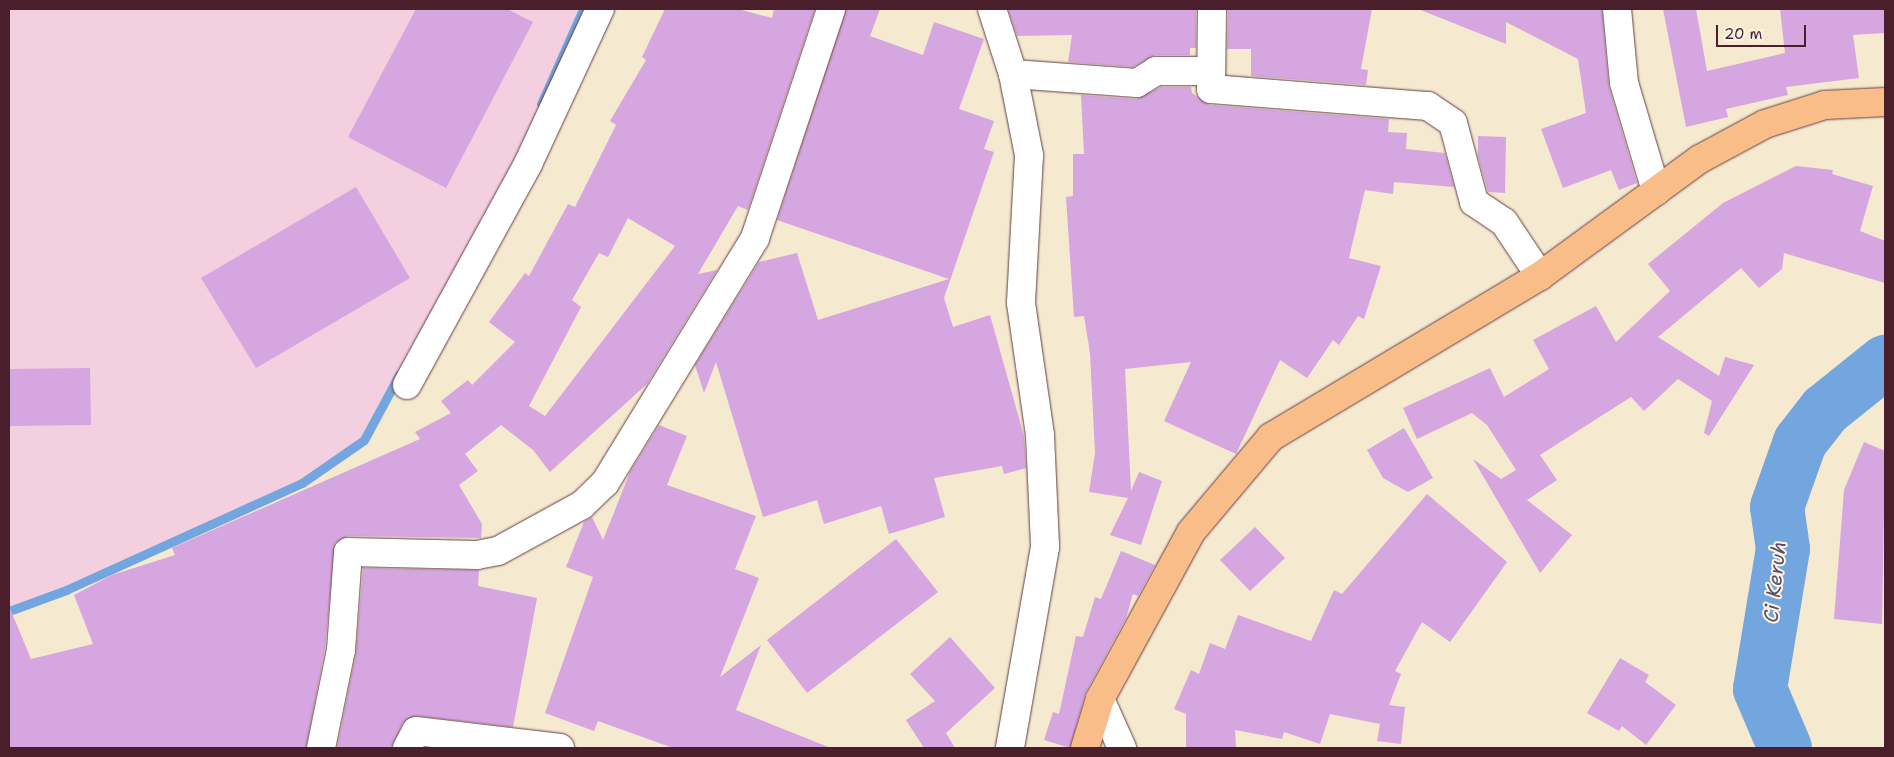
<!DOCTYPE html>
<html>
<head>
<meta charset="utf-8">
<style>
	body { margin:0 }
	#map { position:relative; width:1894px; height:757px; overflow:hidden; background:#f5e9cf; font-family:"Shantell Sans",sans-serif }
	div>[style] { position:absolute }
	.built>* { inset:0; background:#f3cfe0 }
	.stream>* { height:9px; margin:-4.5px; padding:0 4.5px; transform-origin:4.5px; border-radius:4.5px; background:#73a5de }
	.river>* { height:54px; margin:-27px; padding:0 27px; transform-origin:27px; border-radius:27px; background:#73a5de }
	.building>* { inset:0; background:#d6a6e0 }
	.roads { filter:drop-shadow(0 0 1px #643d44) drop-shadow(0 0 1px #643d44) }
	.minor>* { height:28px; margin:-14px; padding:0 14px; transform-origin:14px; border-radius:14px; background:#fff }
	.highway>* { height:28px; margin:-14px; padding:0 14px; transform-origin:14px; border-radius:14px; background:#f9bd89 }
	span { translate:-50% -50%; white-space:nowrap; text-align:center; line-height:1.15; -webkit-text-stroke:4px #fcf5e5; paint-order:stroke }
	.water-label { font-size:20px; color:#584e6a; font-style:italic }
	.frame { position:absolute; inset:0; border:10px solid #4a1f2b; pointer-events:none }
	.scale { position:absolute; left:1716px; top:25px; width:90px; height:22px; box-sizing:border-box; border:2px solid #4a1f2b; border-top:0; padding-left:6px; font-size:15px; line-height:18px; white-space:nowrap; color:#4a1f2b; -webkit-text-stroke:4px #fcf5e5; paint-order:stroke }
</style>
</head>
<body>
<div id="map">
	<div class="built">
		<div style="clip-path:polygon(9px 9px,583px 9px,519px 154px,364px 440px,302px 483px,66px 590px,9px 611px)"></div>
	</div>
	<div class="stream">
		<div style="left:541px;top:104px;width:104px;rotate:-66.1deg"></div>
		<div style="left:9px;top:611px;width:61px;rotate:-20.2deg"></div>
		<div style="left:66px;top:590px;width:259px;rotate:-24.4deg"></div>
		<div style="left:302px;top:483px;width:75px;rotate:-34.7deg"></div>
		<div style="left:364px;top:440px;width:74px;rotate:-61.7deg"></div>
	</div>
	<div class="river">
		<div style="left:1785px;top:748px;width:64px;rotate:-113deg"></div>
		<div style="left:1760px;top:689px;width:142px;rotate:-80.7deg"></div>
		<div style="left:1783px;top:549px;width:42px;rotate:-98.1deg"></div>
		<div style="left:1777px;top:507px;width:69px;rotate:-70.5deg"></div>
		<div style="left:1800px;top:442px;width:41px;rotate:-52deg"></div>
		<div style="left:1825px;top:410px;width:77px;rotate:-38.7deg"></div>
	</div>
	<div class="building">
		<div style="clip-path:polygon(416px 9px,507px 9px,533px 22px,446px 188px,348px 137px)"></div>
		<div style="clip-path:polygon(evenodd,665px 9px,738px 9px,772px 18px,774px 9px,815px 9px,748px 210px,738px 206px,698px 274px,717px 270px,647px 384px,550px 472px,533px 450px,501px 425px,465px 454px,478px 471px,459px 485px,482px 524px,481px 538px,348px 536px,335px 543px,325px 648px,306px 748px,9px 748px,9px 606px,31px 659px,93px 644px,74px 595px,112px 575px,175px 555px,172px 548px,420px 439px,415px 432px,451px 413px,441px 401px,468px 380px,472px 385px,515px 342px,489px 322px,525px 273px,529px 276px,568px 204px,575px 207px,616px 125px,610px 121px,646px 60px,642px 57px,665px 9px,628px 218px,675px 246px,545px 416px,529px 406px,581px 307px,572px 300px,599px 253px,608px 257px,628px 218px)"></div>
		<div style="clip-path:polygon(846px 9px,880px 9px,870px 36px,923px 55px,934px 22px,984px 39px,959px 109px,994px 121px,984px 149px,994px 152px,944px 298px,953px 327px,990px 315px,1024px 436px,1026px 468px,1004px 474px,1002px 466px,934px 478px,945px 517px,889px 534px,881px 506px,824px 524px,817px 500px,763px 517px,716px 362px,704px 393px,695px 365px,759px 262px,797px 253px,818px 320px,949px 279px,777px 220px)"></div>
		<div style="clip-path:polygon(1008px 9px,1196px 9px,1196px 48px,1190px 48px,1190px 55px,1155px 55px,1133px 67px,1068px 62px,1072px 35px,1017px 36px)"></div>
		<div style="clip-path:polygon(1228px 9px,1372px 9px,1361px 69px,1368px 70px,1366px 85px,1251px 76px,1251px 49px,1227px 49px)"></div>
		<div style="clip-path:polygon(1418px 9px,1602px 9px,1609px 87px,1637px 183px,1619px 190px,1611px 170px,1563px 188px,1541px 129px,1586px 113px,1578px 59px,1506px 22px,1506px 44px)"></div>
		<div style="clip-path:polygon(1663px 9px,1696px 9px,1707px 71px,1785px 53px,1780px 9px,1885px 9px,1885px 33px,1853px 35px,1859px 78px,1786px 87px,1788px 95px,1726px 109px,1728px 117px,1686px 127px)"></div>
		<div style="clip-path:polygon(1161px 87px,1191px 87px,1192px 93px,1210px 105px,1389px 119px,1388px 132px,1407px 133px,1406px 149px,1445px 153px,1454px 187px,1394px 182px,1393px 194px,1365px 190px,1349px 258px,1381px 266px,1364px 319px,1358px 316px,1339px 345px,1333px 340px,1307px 378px,1280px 360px,1236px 454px,1164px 421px,1191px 362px,1125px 369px,1131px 491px,1139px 472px,1162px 481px,1141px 545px,1110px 535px,1128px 498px,1089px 492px,1095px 453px,1090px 353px,1084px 316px,1074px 317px,1066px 197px,1073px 196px,1073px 154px,1084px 154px,1081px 95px,1136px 99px)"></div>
		<div style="clip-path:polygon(1478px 136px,1506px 137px,1505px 193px,1488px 192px,1478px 156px)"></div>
		<div style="clip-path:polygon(1796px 166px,1833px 170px,1832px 174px,1873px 186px,1860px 231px,1885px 241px,1885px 283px,1784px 253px,1782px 269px,1759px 288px,1741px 268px,1658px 337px,1719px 376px,1725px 357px,1754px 365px,1709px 436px,1704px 433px,1712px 401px,1678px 379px,1644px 411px,1631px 397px,1540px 455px,1557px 480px,1527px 500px,1572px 535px,1540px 573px,1473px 459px,1501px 479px,1516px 470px,1487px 425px,1472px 413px,1417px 439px,1403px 408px,1490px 368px,1504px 397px,1549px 369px,1533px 340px,1596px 306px,1616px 342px,1670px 291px,1648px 264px,1723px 203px)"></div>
		<div style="clip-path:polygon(356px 187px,410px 278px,256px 368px,201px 278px)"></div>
		<div style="clip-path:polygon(90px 368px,91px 425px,9px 426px,9px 369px)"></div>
		<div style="clip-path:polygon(659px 425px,687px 436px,667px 485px,756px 516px,735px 569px,759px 578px,720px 677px,761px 645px,736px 710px,831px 748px,673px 748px,598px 721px,594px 731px,545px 713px,593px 577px,566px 567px,584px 522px,592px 517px,603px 540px,630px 472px)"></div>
		<div style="clip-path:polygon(1404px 428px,1433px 478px,1408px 492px,1383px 478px,1367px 450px)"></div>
		<div style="clip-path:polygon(1864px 442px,1885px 451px,1882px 624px,1834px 619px,1844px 490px)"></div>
		<div style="clip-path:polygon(1427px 494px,1507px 562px,1450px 642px,1422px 622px,1395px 671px,1401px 674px,1389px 705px,1405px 707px,1401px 744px,1377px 741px,1380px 724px,1330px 714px,1320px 744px,1284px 732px,1282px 739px,1235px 730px,1236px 748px,1186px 748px,1186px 714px,1174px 709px,1191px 670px,1199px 674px,1210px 643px,1225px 649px,1238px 615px,1311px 641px,1334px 590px,1342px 594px)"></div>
		<div style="clip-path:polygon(1255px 527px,1285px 558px,1250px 591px,1220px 560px)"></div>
		<div style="clip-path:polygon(896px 539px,938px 592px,807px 693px,767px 640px)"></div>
		<div style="clip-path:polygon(1121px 551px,1155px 565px,1138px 596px,1133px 594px,1126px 618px,1086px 692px,1070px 748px,1044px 740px,1053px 712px,1059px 714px,1076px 636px,1083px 637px,1095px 597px,1101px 599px)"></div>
		<div style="clip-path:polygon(363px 568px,479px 570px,478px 586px,537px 598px,513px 727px,417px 716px,403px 723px,391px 748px,337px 748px,356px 653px)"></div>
		<div style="clip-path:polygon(950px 637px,995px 688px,946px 733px,955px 748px,924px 748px,906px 720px,935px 701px,910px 674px)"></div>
		<div style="clip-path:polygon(1620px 658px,1649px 675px,1645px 682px,1676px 705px,1646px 745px,1622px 726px,1619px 731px,1587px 713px)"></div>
	</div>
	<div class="roads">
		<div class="minor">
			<div style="left:992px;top:9px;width:68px;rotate:72.1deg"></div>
			<div style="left:1013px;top:74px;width:83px;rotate:78.8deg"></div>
			<div style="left:1029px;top:155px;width:148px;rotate:93.1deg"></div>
			<div style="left:1021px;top:303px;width:133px;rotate:81.8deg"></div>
			<div style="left:1040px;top:435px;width:112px;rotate:87.4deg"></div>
			<div style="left:1045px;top:547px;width:204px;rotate:99.9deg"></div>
			<div style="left:1212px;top:9px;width:80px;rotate:90.7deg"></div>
			<div style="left:1211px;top:89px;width:218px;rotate:4.5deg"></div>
			<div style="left:1428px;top:106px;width:30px;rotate:34deg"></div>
			<div style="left:1453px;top:123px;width:82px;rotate:75.1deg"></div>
			<div style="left:1474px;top:202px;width:36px;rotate:34deg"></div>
			<div style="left:1504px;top:222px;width:65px;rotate:56.3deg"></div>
			<div style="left:1617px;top:9px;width:74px;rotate:84.6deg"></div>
			<div style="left:1624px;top:83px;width:113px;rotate:73.5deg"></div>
			<div style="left:1013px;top:74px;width:124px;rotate:4.2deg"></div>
			<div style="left:1137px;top:83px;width:22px;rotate:-32deg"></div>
			<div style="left:1156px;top:71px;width:54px"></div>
			<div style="left:407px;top:385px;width:252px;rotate:-61.3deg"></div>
			<div style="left:528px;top:164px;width:171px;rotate:-65.1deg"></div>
			<div style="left:1100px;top:699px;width:54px;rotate:65.8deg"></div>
			<div style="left:321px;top:748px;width:100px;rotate:-78.5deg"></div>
			<div style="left:341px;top:650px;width:98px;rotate:-85.9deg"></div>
			<div style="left:348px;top:552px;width:129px;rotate:1.3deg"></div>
			<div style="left:477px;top:555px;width:21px;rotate:-11deg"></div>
			<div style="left:498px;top:551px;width:96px;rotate:-28.7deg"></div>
			<div style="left:582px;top:505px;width:32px;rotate:-44deg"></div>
			<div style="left:605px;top:483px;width:287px;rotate:-58.5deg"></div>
			<div style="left:755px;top:238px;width:241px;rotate:-71.6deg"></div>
			<div style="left:407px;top:748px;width:19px;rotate:-62deg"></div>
			<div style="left:416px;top:731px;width:145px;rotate:6.7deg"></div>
		</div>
		<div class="highway">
			<div style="left:1085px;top:748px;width:51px;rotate:-73deg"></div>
			<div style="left:1100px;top:699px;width:190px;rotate:-61.4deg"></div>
			<div style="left:1191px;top:532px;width:124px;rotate:-49.9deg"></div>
			<div style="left:1271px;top:437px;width:313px;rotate:-30.9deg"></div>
			<div style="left:1540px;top:276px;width:198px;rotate:-36.2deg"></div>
			<div style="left:1700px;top:159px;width:74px;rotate:-28.3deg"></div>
			<div style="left:1765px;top:124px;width:63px;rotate:-17.6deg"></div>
			<div style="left:1825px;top:105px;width:60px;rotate:-2.9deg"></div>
		</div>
	</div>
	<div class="water-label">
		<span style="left:1775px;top:582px;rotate:-84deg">Ci Keruh</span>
	</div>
	<div class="frame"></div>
	<div class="scale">20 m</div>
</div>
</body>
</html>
